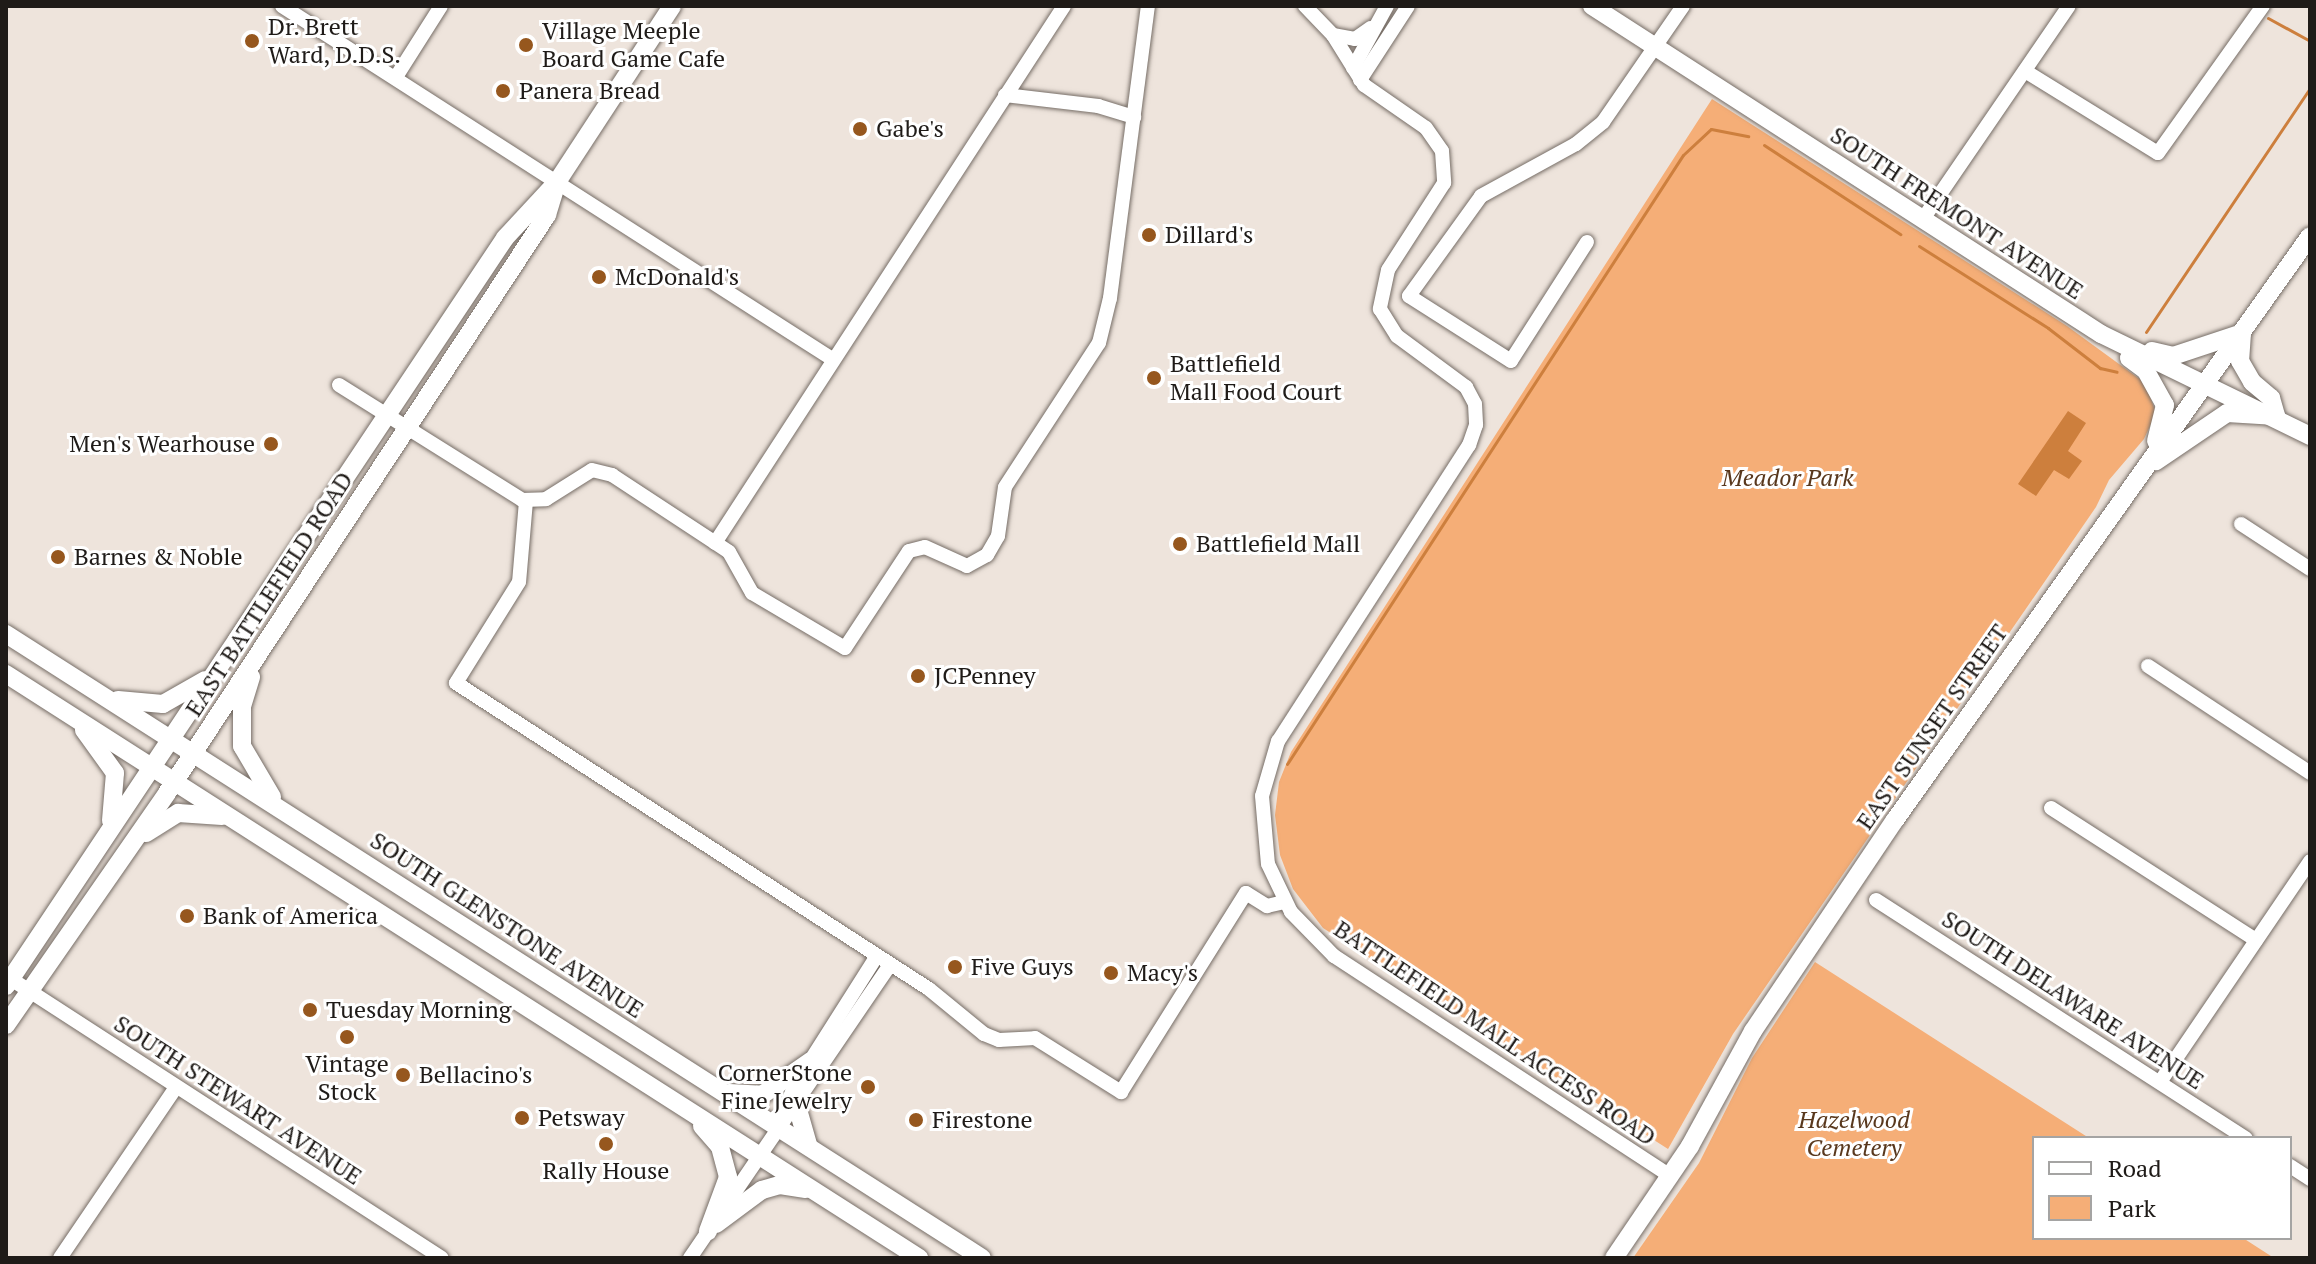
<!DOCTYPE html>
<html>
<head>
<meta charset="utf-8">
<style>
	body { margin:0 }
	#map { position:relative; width:2316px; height:1264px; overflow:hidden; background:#eee4dc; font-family:"PT Serif",serif }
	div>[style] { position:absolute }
	.green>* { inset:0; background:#f5ae77 }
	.water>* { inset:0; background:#cd7f3d }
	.stream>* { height:3px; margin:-1.5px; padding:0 1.5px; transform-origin:1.5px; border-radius:1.5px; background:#cd7f3d }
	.roads { filter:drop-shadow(0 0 2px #766d66) drop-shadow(0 0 2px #766d66) }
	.minor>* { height:14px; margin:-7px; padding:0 7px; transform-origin:7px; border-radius:7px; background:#fff }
	.major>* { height:18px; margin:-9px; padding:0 9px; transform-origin:9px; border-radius:9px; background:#fff }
	.dots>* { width:22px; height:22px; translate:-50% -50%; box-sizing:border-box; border:4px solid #fff; border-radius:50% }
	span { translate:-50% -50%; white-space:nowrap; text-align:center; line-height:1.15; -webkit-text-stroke:6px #fff; paint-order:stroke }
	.poi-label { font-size:24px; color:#1f1b18 }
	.left { translate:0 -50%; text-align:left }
	.right { translate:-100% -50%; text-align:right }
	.street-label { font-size:24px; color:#1f1b18 }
	.park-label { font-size:24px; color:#59381d; font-style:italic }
	.frame { position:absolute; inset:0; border:8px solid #1f1b18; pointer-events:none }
	.legend { position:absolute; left:2032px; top:1136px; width:260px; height:104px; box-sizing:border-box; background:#fff; border:2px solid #a5a4a3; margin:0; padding:10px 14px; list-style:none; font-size:24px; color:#1f1b18 }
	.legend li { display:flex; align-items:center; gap:16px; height:40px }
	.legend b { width:40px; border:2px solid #a5a4a3 }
</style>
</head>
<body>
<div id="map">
	<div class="green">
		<div style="clip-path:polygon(1712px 99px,2067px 326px,2145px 383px,2156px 413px,2144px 439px,2109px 480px,2096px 507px,1733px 1034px,1668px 1149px,1323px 928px,1293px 889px,1280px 855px,1275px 815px,1279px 782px,1291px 752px)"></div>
		<div style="clip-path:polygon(1815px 962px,2089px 1138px,2034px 1138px,2034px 1238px,2243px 1238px,2274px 1258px,1633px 1258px,1699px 1163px,1752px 1058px)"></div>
	</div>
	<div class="water">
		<div style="clip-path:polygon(2068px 411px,2086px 423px,2068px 451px,2082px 461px,2069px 479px,2054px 470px,2036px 496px,2018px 484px)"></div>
	</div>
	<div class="stream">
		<div style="left:2268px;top:18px;width:48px;rotate:28.7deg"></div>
		<div style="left:1764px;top:145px;width:163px;rotate:33.2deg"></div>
		<div style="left:1919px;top:246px;width:153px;rotate:32.4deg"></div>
		<div style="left:2048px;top:328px;width:66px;rotate:37.6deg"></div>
		<div style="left:2100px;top:368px;width:17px;rotate:13deg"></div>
		<div style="left:2146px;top:332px;width:294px;rotate:-56.1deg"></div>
		<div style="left:1287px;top:764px;width:726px;rotate:-56.97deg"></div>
		<div style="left:1683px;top:155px;width:38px;rotate:-43deg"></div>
		<div style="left:1711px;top:129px;width:38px;rotate:11deg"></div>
	</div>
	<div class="roads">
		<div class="minor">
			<div style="left:282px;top:6px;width:654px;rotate:32.69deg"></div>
			<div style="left:1305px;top:6px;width:40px;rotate:46deg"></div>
			<div style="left:1333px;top:35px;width:59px;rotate:58.2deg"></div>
			<div style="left:1364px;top:85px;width:75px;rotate:34.7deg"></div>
			<div style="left:1426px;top:128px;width:28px;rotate:55deg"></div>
			<div style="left:1442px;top:151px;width:32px;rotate:86deg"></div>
			<div style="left:1444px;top:183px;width:103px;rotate:122.8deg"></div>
			<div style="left:1388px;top:270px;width:40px;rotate:102deg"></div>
			<div style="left:1380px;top:309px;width:32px;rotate:58deg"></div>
			<div style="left:1397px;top:336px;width:86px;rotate:36.5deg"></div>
			<div style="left:1466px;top:387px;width:19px;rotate:62deg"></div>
			<div style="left:1475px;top:404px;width:21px;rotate:87deg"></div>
			<div style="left:1476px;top:425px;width:21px;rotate:109deg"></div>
			<div style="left:1469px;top:445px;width:352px;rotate:122.8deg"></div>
			<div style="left:1278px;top:741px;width:57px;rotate:106.2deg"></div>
			<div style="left:1262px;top:796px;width:68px;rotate:85deg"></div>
			<div style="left:1268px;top:864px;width:53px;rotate:64.4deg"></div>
			<div style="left:1291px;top:912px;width:62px;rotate:45.7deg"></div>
			<div style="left:1334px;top:956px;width:402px;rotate:33.2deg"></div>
			<div style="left:1333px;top:35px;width:22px;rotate:10deg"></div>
			<div style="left:1355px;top:39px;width:19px;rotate:-35deg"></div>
			<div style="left:1353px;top:68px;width:71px;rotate:-61.3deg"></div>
			<div style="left:2025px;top:71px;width:156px;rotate:31.7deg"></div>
			<div style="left:2158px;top:153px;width:181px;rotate:-54.5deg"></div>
			<div style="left:396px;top:77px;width:84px;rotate:-57.6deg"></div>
			<div style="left:1360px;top:80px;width:88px;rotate:-57deg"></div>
			<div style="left:1005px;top:95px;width:94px;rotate:6.7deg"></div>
			<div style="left:1098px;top:106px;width:38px;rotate:17deg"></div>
			<div style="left:1923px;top:219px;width:258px;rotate:-55.6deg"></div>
			<div style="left:1587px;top:242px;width:141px;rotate:122.6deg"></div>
			<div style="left:1511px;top:361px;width:121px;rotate:-147.5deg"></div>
			<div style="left:1409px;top:296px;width:123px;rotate:-54.2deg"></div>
			<div style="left:1481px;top:196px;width:108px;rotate:-28.7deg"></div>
			<div style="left:1576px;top:144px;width:35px;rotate:-39deg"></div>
			<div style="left:1603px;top:122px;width:141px;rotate:-55.4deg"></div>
			<div style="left:339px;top:385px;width:216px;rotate:32.1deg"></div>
			<div style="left:522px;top:500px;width:24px;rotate:-2deg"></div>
			<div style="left:546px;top:499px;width:54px;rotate:-32.2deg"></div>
			<div style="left:592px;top:470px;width:21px;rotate:14deg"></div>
			<div style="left:612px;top:475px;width:140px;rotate:33.3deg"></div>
			<div style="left:729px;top:552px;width:47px;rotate:60.7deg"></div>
			<div style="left:752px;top:593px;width:108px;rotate:30.6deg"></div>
			<div style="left:845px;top:648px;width:116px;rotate:-56.6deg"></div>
			<div style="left:909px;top:551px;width:16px;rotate:-14deg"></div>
			<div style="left:925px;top:547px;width:46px;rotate:24.3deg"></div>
			<div style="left:967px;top:566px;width:23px;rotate:-29deg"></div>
			<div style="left:987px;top:555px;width:22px;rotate:-60deg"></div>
			<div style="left:998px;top:536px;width:49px;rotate:-81.9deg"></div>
			<div style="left:1005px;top:487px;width:172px;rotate:-56.9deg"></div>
			<div style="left:1099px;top:343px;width:46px;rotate:-76.3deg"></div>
			<div style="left:1110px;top:298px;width:294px;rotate:-82.6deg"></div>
			<div style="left:526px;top:501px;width:81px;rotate:94.9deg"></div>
			<div style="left:519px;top:582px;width:119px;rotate:122deg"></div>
			<div style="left:456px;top:683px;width:563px;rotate:32.9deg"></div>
			<div style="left:929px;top:989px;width:71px;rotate:39.3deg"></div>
			<div style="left:984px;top:1034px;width:16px;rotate:22deg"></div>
			<div style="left:999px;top:1040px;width:36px;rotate:-3deg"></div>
			<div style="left:1035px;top:1038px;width:102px;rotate:32.1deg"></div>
			<div style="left:1121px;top:1092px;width:235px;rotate:-57.9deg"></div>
			<div style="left:1246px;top:893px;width:25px;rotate:32deg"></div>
			<div style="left:1267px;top:906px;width:17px;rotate:-13deg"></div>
			<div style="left:2241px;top:524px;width:82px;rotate:33.1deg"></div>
			<div style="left:715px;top:543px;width:640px;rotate:-56.98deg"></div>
			<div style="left:2148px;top:666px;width:194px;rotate:33.4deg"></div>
			<div style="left:2051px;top:808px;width:244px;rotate:32.8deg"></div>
			<div style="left:1876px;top:900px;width:440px;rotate:32.8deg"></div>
			<div style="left:11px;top:979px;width:513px;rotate:32.92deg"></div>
			<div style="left:2160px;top:1082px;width:267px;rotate:-55.8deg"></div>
			<div style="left:779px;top:1122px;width:40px;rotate:-66.6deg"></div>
			<div style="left:795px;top:1085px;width:153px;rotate:-57.6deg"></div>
			<div style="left:2290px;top:1166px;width:24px;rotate:33deg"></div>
			<div style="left:60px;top:1258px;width:207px;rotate:-55.8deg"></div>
			<div style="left:690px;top:1258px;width:355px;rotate:-55.7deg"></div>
		</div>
		<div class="major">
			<div style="left:1592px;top:6px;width:606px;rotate:32.8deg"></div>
			<div style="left:2101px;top:334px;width:233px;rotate:26deg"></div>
			<div style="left:2152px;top:351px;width:22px;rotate:13deg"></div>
			<div style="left:2173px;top:356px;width:73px;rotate:-18.4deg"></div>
			<div style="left:2242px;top:333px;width:28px;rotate:94deg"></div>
			<div style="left:2240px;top:361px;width:24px;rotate:60deg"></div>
			<div style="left:2252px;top:382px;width:25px;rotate:40deg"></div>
			<div style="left:2271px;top:398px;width:19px;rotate:74deg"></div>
			<div style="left:2276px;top:416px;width:49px;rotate:-176.5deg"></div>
			<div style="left:2227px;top:413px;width:86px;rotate:145.9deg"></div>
			<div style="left:2129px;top:358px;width:21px;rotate:37deg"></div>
			<div style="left:2146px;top:371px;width:39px;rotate:61deg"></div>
			<div style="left:2165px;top:405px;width:37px;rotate:104deg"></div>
			<div style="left:6px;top:634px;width:1158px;rotate:32.59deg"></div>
			<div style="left:6px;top:674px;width:1084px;rotate:32.6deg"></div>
			<div style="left:251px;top:677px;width:31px;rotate:107deg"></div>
			<div style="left:242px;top:707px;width:39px;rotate:90deg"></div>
			<div style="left:242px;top:746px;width:59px;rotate:59.5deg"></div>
			<div style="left:118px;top:700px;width:45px;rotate:5.1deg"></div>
			<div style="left:163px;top:704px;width:48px;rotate:-29.7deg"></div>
			<div style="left:84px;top:730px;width:53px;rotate:54.2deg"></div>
			<div style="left:115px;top:773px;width:48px;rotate:94.8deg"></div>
			<div style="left:146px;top:833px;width:38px;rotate:-32deg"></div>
			<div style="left:178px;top:813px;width:44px;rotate:3.9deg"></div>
			<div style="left:6px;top:986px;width:899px;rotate:-56.29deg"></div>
			<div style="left:505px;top:238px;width:76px;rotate:-47.1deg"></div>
			<div style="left:557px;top:182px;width:210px;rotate:-56.8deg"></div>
			<div style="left:6px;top:1025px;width:282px;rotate:-55.2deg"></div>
			<div style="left:167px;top:793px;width:692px;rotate:-56.68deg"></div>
			<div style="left:547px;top:215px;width:28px;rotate:-73deg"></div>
			<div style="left:729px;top:1093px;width:33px;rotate:3deg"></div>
			<div style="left:762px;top:1095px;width:60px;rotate:-34.8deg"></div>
			<div style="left:797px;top:1106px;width:40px;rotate:74deg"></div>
			<div style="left:702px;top:1126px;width:28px;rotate:49deg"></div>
			<div style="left:720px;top:1147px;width:31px;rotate:75deg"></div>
			<div style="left:728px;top:1177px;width:58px;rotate:110.3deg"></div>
			<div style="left:716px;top:1224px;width:57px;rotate:-36.5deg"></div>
			<div style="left:762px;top:1190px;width:19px;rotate:-16deg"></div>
			<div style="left:780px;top:1185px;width:26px;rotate:9deg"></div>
			<div style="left:1614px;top:1258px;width:135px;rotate:-55.8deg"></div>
			<div style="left:1690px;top:1146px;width:131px;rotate:-61.3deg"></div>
			<div style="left:1753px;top:1031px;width:254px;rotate:-56.1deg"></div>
			<div style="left:1895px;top:820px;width:716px;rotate:-54.6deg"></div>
		</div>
	</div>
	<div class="dots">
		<div style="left:252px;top:41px;background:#96571e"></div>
		<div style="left:526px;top:45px;background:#96571e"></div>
		<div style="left:503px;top:91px;background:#96571e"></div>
		<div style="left:860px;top:129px;background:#96571e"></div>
		<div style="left:1149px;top:235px;background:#96571e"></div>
		<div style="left:599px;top:277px;background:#96571e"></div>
		<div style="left:1154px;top:378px;background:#96571e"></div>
		<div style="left:271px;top:444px;background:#96571e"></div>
		<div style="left:1180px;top:544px;background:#96571e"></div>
		<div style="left:58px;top:557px;background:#96571e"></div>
		<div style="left:918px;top:676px;background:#96571e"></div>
		<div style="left:187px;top:916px;background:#96571e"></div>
		<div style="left:955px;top:967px;background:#96571e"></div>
		<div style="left:1111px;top:973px;background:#96571e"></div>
		<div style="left:310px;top:1010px;background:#96571e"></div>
		<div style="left:347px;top:1037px;background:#96571e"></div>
		<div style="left:403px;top:1075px;background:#96571e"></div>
		<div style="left:868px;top:1087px;background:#96571e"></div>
		<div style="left:522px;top:1118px;background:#96571e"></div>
		<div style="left:916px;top:1120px;background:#96571e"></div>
		<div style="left:606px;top:1144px;background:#96571e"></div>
	</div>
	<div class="poi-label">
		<span class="left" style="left:268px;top:41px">Dr. Brett<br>Ward, D.D.S.</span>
		<span class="left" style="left:542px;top:45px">Village Meeple<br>Board Game Cafe</span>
		<span class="left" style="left:519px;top:91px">Panera Bread</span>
		<span class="left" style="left:876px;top:129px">Gabe's</span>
		<span class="left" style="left:1165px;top:235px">Dillard's</span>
		<span class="left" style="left:615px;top:277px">McDonald's</span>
		<span class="left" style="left:1170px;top:378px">Battlefield<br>Mall Food Court</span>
		<span class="right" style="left:255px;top:444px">Men's Wearhouse</span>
		<span class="left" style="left:1196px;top:544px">Battlefield Mall</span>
		<span class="left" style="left:74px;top:557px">Barnes &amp; Noble</span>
		<span class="left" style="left:934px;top:676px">JCPenney</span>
		<span class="left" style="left:203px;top:916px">Bank of America</span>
		<span class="left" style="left:971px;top:967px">Five Guys</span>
		<span class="left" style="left:1127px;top:973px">Macy's</span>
		<span class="left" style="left:326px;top:1010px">Tuesday Morning</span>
		<span style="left:347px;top:1078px">Vintage<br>Stock</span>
		<span class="right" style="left:852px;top:1087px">CornerStone<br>Fine Jewelry</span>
		<span class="left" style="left:419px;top:1075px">Bellacino's</span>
		<span class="left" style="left:538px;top:1118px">Petsway</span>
		<span class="left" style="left:932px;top:1120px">Firestone</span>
		<span style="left:606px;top:1171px">Rally House</span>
	</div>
	<div class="street-label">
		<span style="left:1957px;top:213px;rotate:33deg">SOUTH FREMONT AVENUE</span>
		<span style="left:269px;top:594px;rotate:-57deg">EAST BATTLEFIELD ROAD</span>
		<span style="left:1932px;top:727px;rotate:-55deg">EAST SUNSET STREET</span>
		<span style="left:507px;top:925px;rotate:33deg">SOUTH GLENSTONE AVENUE</span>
		<span style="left:2073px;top:1000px;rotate:33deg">SOUTH DELAWARE AVENUE</span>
		<span style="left:1495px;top:1033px;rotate:34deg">BATTLEFIELD MALL ACCESS ROAD</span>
		<span style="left:238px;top:1100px;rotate:33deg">SOUTH STEWART AVENUE</span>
	</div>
	<div class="park-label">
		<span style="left:1788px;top:478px">Meador Park</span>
		<span style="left:1854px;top:1134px">Hazelwood<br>Cemetery</span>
	</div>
	<div class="frame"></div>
	<ul class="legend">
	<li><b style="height:10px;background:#fff"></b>Road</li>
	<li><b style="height:22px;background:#f5ae77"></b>Park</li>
	</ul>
</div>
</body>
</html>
